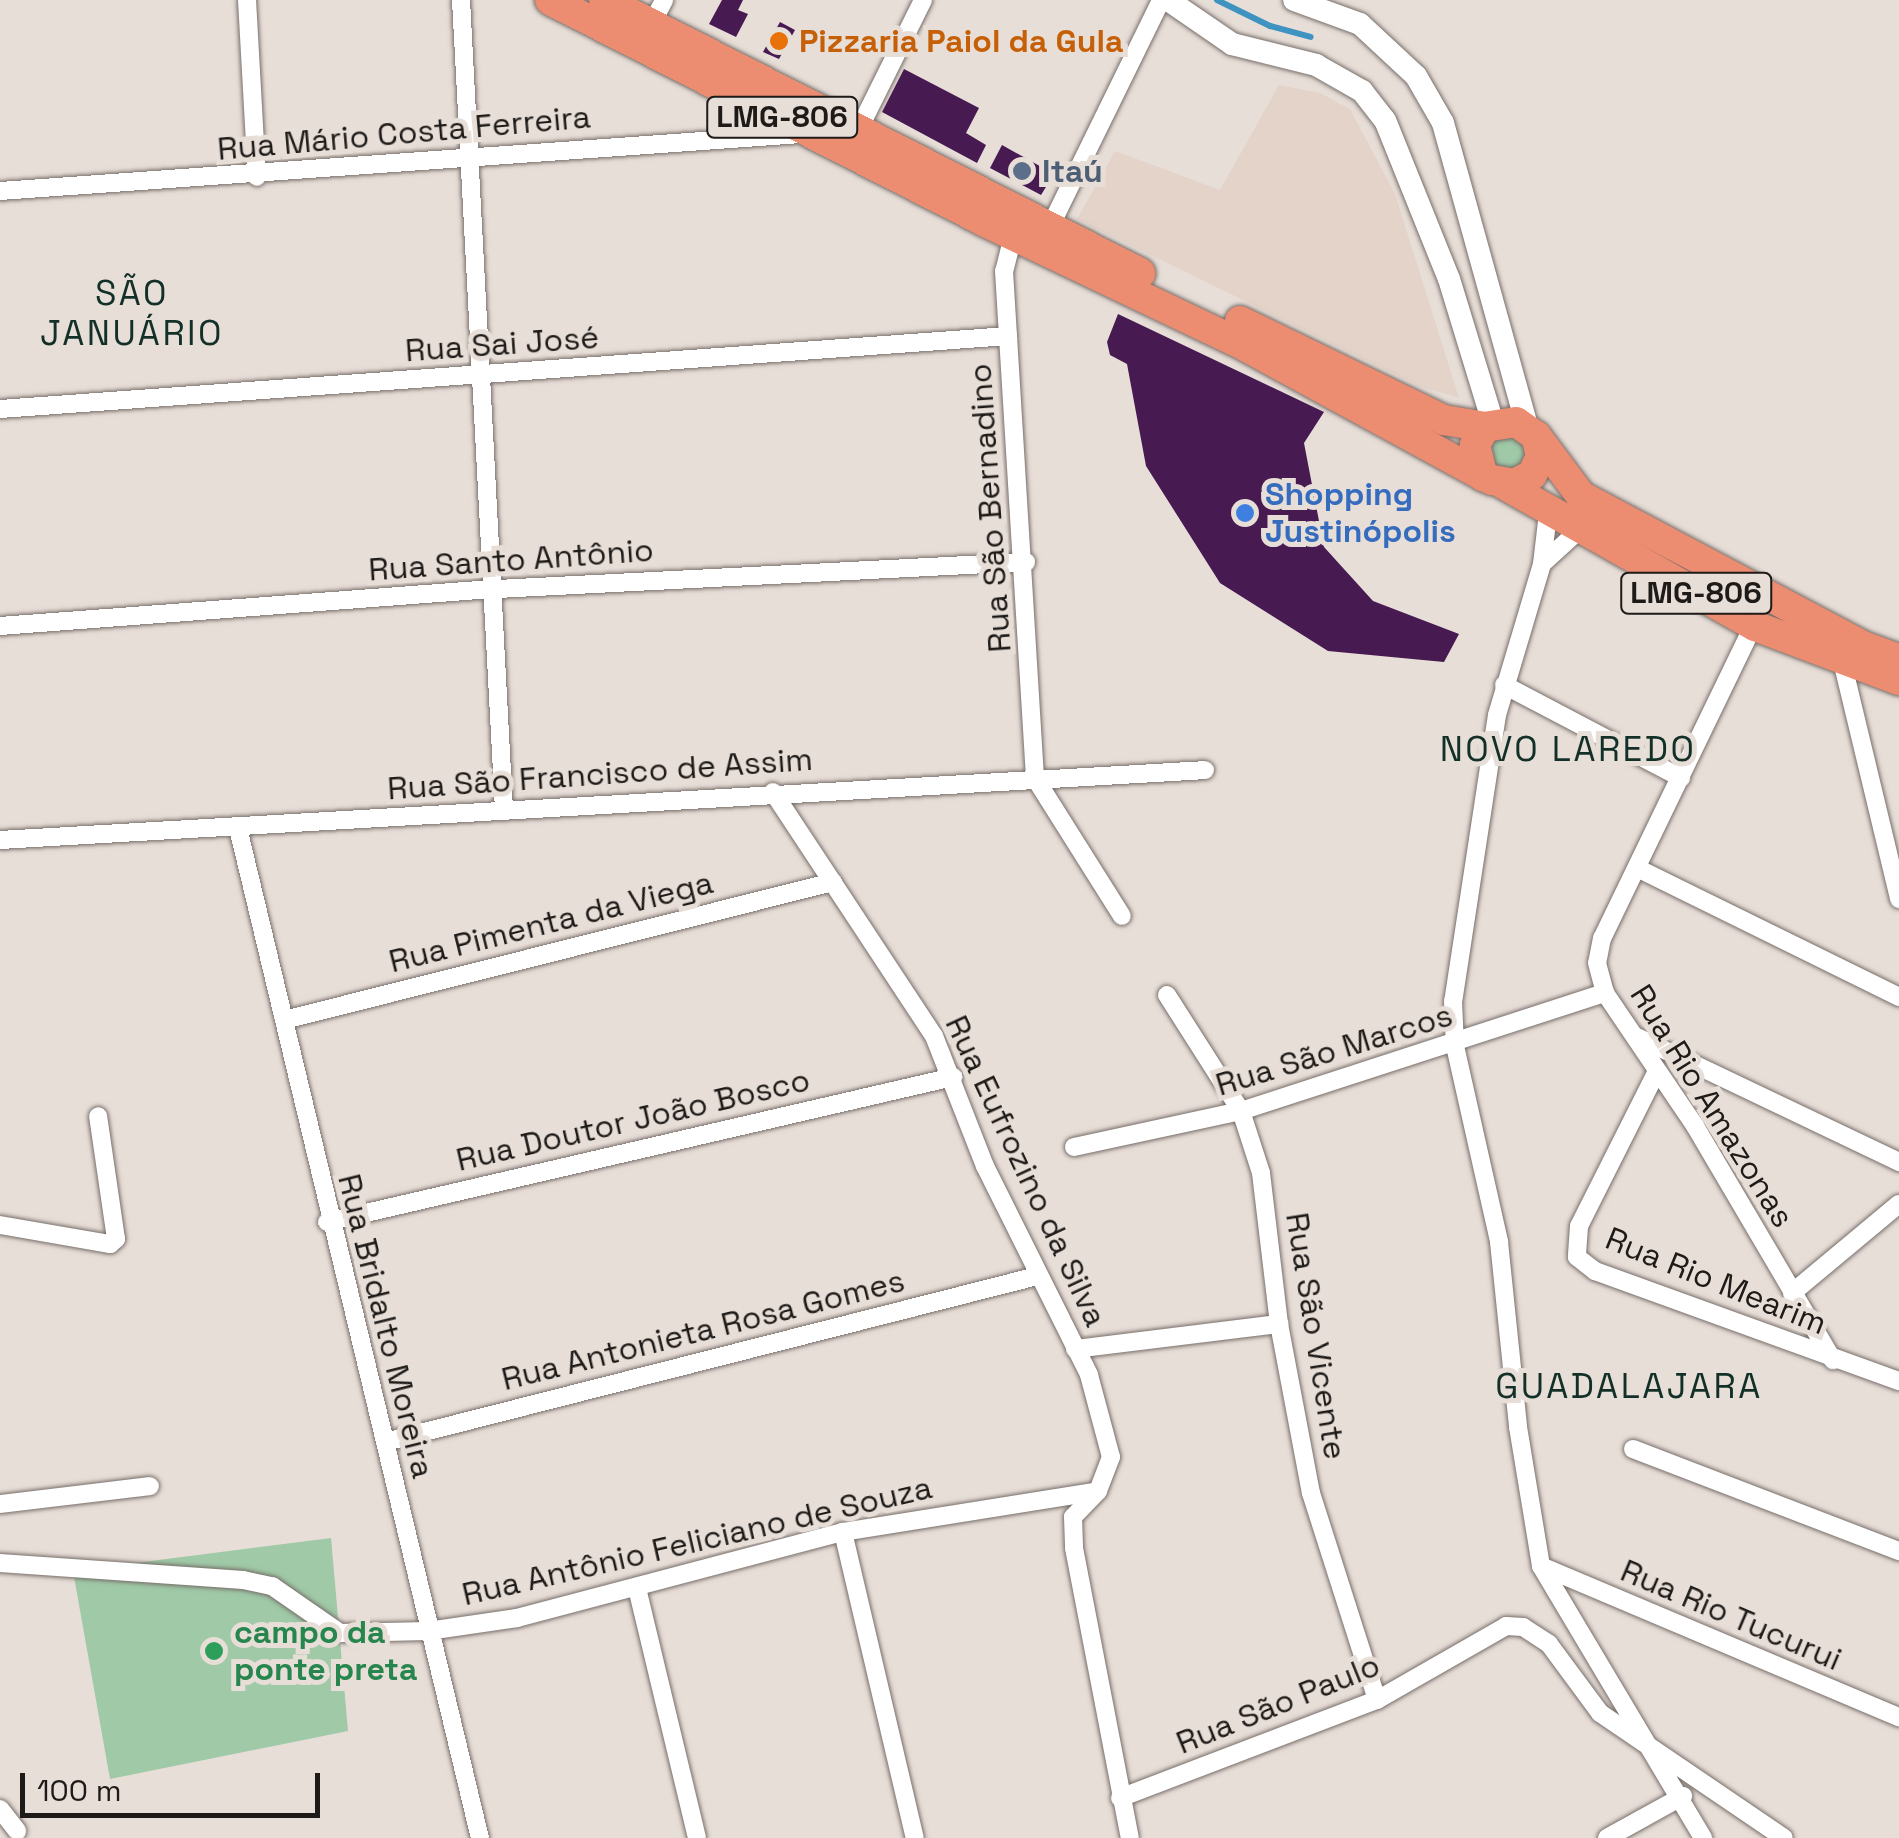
<!DOCTYPE html>
<html>
<head>
<meta charset="utf-8">
<style>
	body { margin:0 }
	#map { position:relative; width:1899px; height:1838px; overflow:hidden; background:#e8ded8; font-family:"Space Grotesk",sans-serif }
	div>[style] { position:absolute }
	.built>* { inset:0; background:#e3d3c8 }
	.green>* { inset:0; background:#9fc9a7 }
	.stream>* { height:6px; margin:-3px; padding:0 3px; transform-origin:3px; border-radius:3px; background:#3e93c0 }
	.building>* { inset:0; background:#471a52 }
	.roads { filter:drop-shadow(0 0 2px #776e69) drop-shadow(0 0 2px #776e69) }
	.minor>* { height:18px; margin:-9px; padding:0 9px; transform-origin:9px; border-radius:9px; background:#fff }
	.tertiary>* { height:22px; margin:-11px; padding:0 11px; transform-origin:11px; border-radius:11px; background:#fff }
	.trunk>* { height:30px; margin:-15px; padding:0 15px; transform-origin:15px; border-radius:15px; background:#ec8c70 }
	.dots>* { width:28px; height:28px; translate:-50% -50%; box-sizing:border-box; border:5px solid #e8ded8; border-radius:50% }
	span { translate:-50% -50%; white-space:nowrap; text-align:center; line-height:1.15; -webkit-text-stroke:10px #e8ded8; paint-order:stroke }
	.shield-label span { padding:2px 8px; background:#e8ded8; border:2px solid; border-radius:8px; -webkit-text-stroke-width:0 }
	.shield-label { font-size:30px; color:#1d1a18; font-weight:700 }
	.food-label { font-size:32px; color:#c56008; font-weight:700 }
	.left { translate:0 -50%; text-align:left }
	.street-label { font-size:32px; color:#1d1a18 }
	.service-label { font-size:32px; color:#4e5e75; font-weight:700 }
	.shop-label { font-size:32px; color:#366cbe; font-weight:700 }
	.leisure-label { font-size:32px; color:#27864d; font-weight:700 }
	.neighbourhood-label { font-size:35px; color:#123027; letter-spacing:2.5px }
	.scale { position:absolute; left:20px; top:1773px; width:300px; height:45px; box-sizing:border-box; border:5px solid #1d1a18; border-top:0; padding-left:12px; font-size:30px; line-height:35px; white-space:nowrap; color:#1d1a18; -webkit-text-stroke:8px #e8ded8; paint-order:stroke }
</style>
</head>
<body>
<div id="map">
	<div class="built">
		<div style="clip-path:polygon(1279px 85px,1320px 93px,1350px 109px,1395px 194px,1459px 398px,1419px 386px,1077px 219px,1115px 151px,1220px 190px)"></div>
	</div>
	<div class="green">
		<div style="clip-path:polygon(1500px 431px,1530px 443px,1522px 469px,1494px 467px,1487px 448px)"></div>
		<div style="clip-path:polygon(331px 1538px,348px 1731px,110px 1779px,73px 1571px)"></div>
	</div>
	<div class="stream">
		<div style="left:1217px;top:0;width:59px;rotate:26.1deg"></div>
		<div style="left:1270px;top:26px;width:42px;rotate:15deg"></div>
	</div>
	<div class="building">
		<div style="clip-path:polygon(722px 0,743px 0,738px 10px,748px 14px,736px 37px,709px 24px)"></div>
		<div style="clip-path:polygon(780px 22px,795px 30px,779px 59px,763px 52px)"></div>
		<div style="clip-path:polygon(904px 69px,979px 108px,966px 133px,986px 145px,977px 163px,882px 112px)"></div>
		<div style="clip-path:polygon(1002px 145px,1054px 174px,1041px 195px,990px 168px)"></div>
		<div style="clip-path:polygon(1118px 314px,1324px 412px,1304px 443px,1324px 547px,1373px 601px,1459px 634px,1444px 662px,1328px 651px,1220px 583px,1146px 466px,1127px 364px,1110px 355px,1107px 342px)"></div>
	</div>
	<div class="roads">
		<div class="minor">
			<div style="left:247px;top:0;width:177px;rotate:86.8deg"></div>
			<div style="left:461px;top:0;width:812px;rotate:86.96deg"></div>
			<div style="left:652px;top:23px;width:26px;rotate:-62deg"></div>
			<div style="left:859px;top:129px;width:144px;rotate:-63.6deg"></div>
			<div style="left:0;top:191px;width:804px;rotate:-4.07deg"></div>
			<div style="left:1049px;top:229px;width:255px;rotate:-63.9deg"></div>
			<div style="left:1013px;top:236px;width:36px;rotate:104deg"></div>
			<div style="left:1004px;top:271px;width:508px;rotate:86.5deg"></div>
			<div style="left:1035px;top:778px;width:163px;rotate:57.8deg"></div>
			<div style="left:0;top:409px;width:1011px;rotate:-4.14deg"></div>
			<div style="left:1548px;top:513px;width:51px;rotate:96.7deg"></div>
			<div style="left:1542px;top:564px;width:158px;rotate:106.6deg"></div>
			<div style="left:1497px;top:715px;width:289px;rotate:98.7deg"></div>
			<div style="left:1453px;top:1001px;width:45px;rotate:87.5deg"></div>
			<div style="left:1455px;top:1046px;width:201px;rotate:77.3deg"></div>
			<div style="left:1499px;top:1242px;width:186px;rotate:84.1deg"></div>
			<div style="left:1518px;top:1427px;width:141px;rotate:80.6deg"></div>
			<div style="left:1541px;top:1566px;width:317px;rotate:59.2deg"></div>
			<div style="left:1542px;top:564px;width:52px;rotate:-42.6deg"></div>
			<div style="left:1757px;top:618px;width:356px;rotate:115.8deg"></div>
			<div style="left:1602px;top:938px;width:25px;rotate:101deg"></div>
			<div style="left:1597px;top:963px;width:31px;rotate:75deg"></div>
			<div style="left:1605px;top:993px;width:161px;rotate:55.9deg"></div>
			<div style="left:1695px;top:1126px;width:272px;rotate:59.5deg"></div>
			<div style="left:0;top:626px;width:498px;rotate:-4.3deg"></div>
			<div style="left:497px;top:589px;width:530px;rotate:-2.92deg"></div>
			<div style="left:1842px;top:661px;width:245px;rotate:76.5deg"></div>
			<div style="left:1504px;top:685px;width:200px;rotate:27.7deg"></div>
			<div style="left:773px;top:792px;width:292px;rotate:56.6deg"></div>
			<div style="left:934px;top:1036px;width:140px;rotate:68.6deg"></div>
			<div style="left:985px;top:1166px;width:233px;rotate:63.5deg"></div>
			<div style="left:1089px;top:1375px;width:85px;rotate:75deg"></div>
			<div style="left:1111px;top:1457px;width:36px;rotate:111deg"></div>
			<div style="left:1098px;top:1491px;width:36px;rotate:134deg"></div>
			<div style="left:1073px;top:1517px;width:31px;rotate:88deg"></div>
			<div style="left:1074px;top:1548px;width:295px;rotate:79.1deg"></div>
			<div style="left:238px;top:828px;width:1039px;rotate:76.53deg"></div>
			<div style="left:0;top:840px;width:1207px;rotate:-3.32deg"></div>
			<div style="left:1637px;top:868px;width:292px;rotate:26.2deg"></div>
			<div style="left:1167px;top:995px;width:138px;rotate:57.5deg"></div>
			<div style="left:1241px;top:1111px;width:65px;rotate:72.1deg"></div>
			<div style="left:1261px;top:1173px;width:152px;rotate:83.2deg"></div>
			<div style="left:1279px;top:1324px;width:172px;rotate:79.3deg"></div>
			<div style="left:1311px;top:1493px;width:217px;rotate:72.3deg"></div>
			<div style="left:284px;top:1020px;width:566px;rotate:-14.11deg"></div>
			<div style="left:1635px;top:1036px;width:293px;rotate:25.5deg"></div>
			<div style="left:1656px;top:1073px;width:171px;rotate:116.7deg"></div>
			<div style="left:1579px;top:1226px;width:31px;rotate:94deg"></div>
			<div style="left:1577px;top:1257px;width:23px;rotate:38deg"></div>
			<div style="left:1595px;top:1271px;width:323px;rotate:19.9deg"></div>
			<div style="left:1074px;top:1147px;width:171px;rotate:-12.2deg"></div>
			<div style="left:1241px;top:1111px;width:383px;rotate:-18deg"></div>
			<div style="left:327px;top:1222px;width:643px;rotate:-13.04deg"></div>
			<div style="left:0;top:1225px;width:112px;rotate:9.8deg"></div>
			<div style="left:110px;top:1244px;width:8px;rotate:-40deg"></div>
			<div style="left:116px;top:1239px;width:124px;rotate:-98.3deg"></div>
			<div style="left:1792px;top:1293px;width:139px;rotate:-39.8deg"></div>
			<div style="left:1075px;top:1349px;width:206px;rotate:-7deg"></div>
			<div style="left:385px;top:1442px;width:673px;rotate:-14.28deg"></div>
			<div style="left:1633px;top:1449px;width:285px;rotate:21deg"></div>
			<div style="left:0;top:1504px;width:151px;rotate:-6.8deg"></div>
			<div style="left:843px;top:1532px;width:314px;rotate:76.8deg"></div>
			<div style="left:0;top:1563px;width:244px;rotate:4deg"></div>
			<div style="left:243px;top:1580px;width:30px;rotate:12deg"></div>
			<div style="left:272px;top:1586px;width:83px;rotate:34.7deg"></div>
			<div style="left:340px;top:1633px;width:88px;rotate:-1.3deg"></div>
			<div style="left:428px;top:1631px;width:90px;rotate:-8.3deg"></div>
			<div style="left:517px;top:1618px;width:337px;rotate:-14.8deg"></div>
			<div style="left:843px;top:1532px;width:258px;rotate:-9.1deg"></div>
			<div style="left:1541px;top:1566px;width:389px;rotate:22.9deg"></div>
			<div style="left:637px;top:1588px;width:257px;rotate:76.5deg"></div>
			<div style="left:1120px;top:1798px;width:275px;rotate:-20.9deg"></div>
			<div style="left:1377px;top:1700px;width:149px;rotate:-29.8deg"></div>
			<div style="left:1506px;top:1626px;width:17px;rotate:3deg"></div>
			<div style="left:1523px;top:1627px;width:31px;rotate:33deg"></div>
			<div style="left:1549px;top:1644px;width:86px;rotate:53.5deg"></div>
			<div style="left:1600px;top:1713px;width:222px;rotate:34.2deg"></div>
			<div style="left:0;top:1809px;width:28px;rotate:52deg"></div>
			<div style="left:1607px;top:1838px;width:87px;rotate:-28.9deg"></div>
		</div>
		<div class="tertiary">
			<div style="left:1168px;top:0;width:78px;rotate:34.5deg"></div>
			<div style="left:1232px;top:44px;width:87px;rotate:14deg"></div>
			<div style="left:1316px;top:65px;width:53px;rotate:29.5deg"></div>
			<div style="left:1362px;top:91px;width:37px;rotate:52deg"></div>
			<div style="left:1385px;top:120px;width:171px;rotate:68.1deg"></div>
			<div style="left:1449px;top:279px;width:151px;rotate:73deg"></div>
			<div style="left:1294px;top:0;width:70px;rotate:20deg"></div>
			<div style="left:1360px;top:24px;width:76px;rotate:42.9deg"></div>
			<div style="left:1416px;top:76px;width:54px;rotate:60.1deg"></div>
			<div style="left:1443px;top:123px;width:314px;rotate:74.5deg"></div>
		</div>
		<div class="trunk">
			<div style="left:550px;top:0;width:486px;rotate:27deg"></div>
			<div style="left:983px;top:221px;width:290px;rotate:25.5deg"></div>
			<div style="left:1245px;top:346px;width:271px;rotate:28.6deg"></div>
			<div style="left:1483px;top:476px;width:10px;rotate:24deg"></div>
			<div style="left:1492px;top:480px;width:22px;rotate:10deg"></div>
			<div style="left:1514px;top:484px;width:20px;rotate:-27deg"></div>
			<div style="left:1532px;top:475px;width:21px;rotate:-65deg"></div>
			<div style="left:1541px;top:456px;width:21px;rotate:-104deg"></div>
			<div style="left:1536px;top:436px;width:24px;rotate:-145deg"></div>
			<div style="left:1516px;top:422px;width:31px;rotate:171deg"></div>
			<div style="left:1485px;top:427px;width:21px;rotate:119deg"></div>
			<div style="left:1475px;top:445px;width:32px;rotate:76deg"></div>
			<div style="left:604px;top:0;width:602px;rotate:26.99deg"></div>
			<div style="left:1240px;top:321px;width:227px;rotate:25.9deg"></div>
			<div style="left:1444px;top:420px;width:42px;rotate:9.7deg"></div>
			<div style="left:1537px;top:437px;width:74px;rotate:53.3deg"></div>
			<div style="left:1581px;top:496px;width:319px;rotate:28deg"></div>
			<div style="left:1863px;top:646px;width:35px;rotate:20deg"></div>
			<div style="left:1503px;top:484px;width:289px;rotate:29.4deg"></div>
			<div style="left:1755px;top:626px;width:154px;rotate:20.6deg"></div>
		</div>
	</div>
	<div class="dots">
		<div style="left:779px;top:41px;background:#e8710a"></div>
		<div style="left:1022px;top:171px;background:#5c6f8a"></div>
		<div style="left:1245px;top:513px;background:#3f7fe0"></div>
		<div style="left:214px;top:1651px;background:#2e9e5b"></div>
	</div>
	<div class="shield-label">
		<span style="left:782px;top:117px">LMG-806</span>
		<span style="left:1696px;top:593px">LMG-806</span>
	</div>
	<div class="food-label">
		<span class="left" style="left:799px;top:41px">Pizzaria Paiol da Gula</span>
	</div>
	<div class="street-label">
		<span style="left:404px;top:133px;rotate:-5deg">Rua Mário Costa Ferreira</span>
		<span style="left:502px;top:344px;rotate:-4deg">Rua Sai José</span>
		<span style="left:990px;top:508px;rotate:-94deg">Rua São Bernadino</span>
		<span style="left:511px;top:560px;rotate:-4deg">Rua Santo Antônio</span>
		<span style="left:600px;top:774px;rotate:-4deg">Rua São Francisco de Assim</span>
		<span style="left:551px;top:922px;rotate:-14deg">Rua Pimenta da Viega</span>
		<span style="left:1334px;top:1050px;rotate:-17deg">Rua São Marcos</span>
		<span style="left:1712px;top:1106px;rotate:58deg">Rua Rio Amazonas</span>
		<span style="left:633px;top:1120px;rotate:-13deg">Rua Doutor João Bosco</span>
		<span style="left:1026px;top:1171px;rotate:65deg">Rua Eufrozino da Silva</span>
		<span style="left:1716px;top:1281px;rotate:22deg">Rua Rio Mearim</span>
		<span style="left:386px;top:1326px;rotate:76deg">Rua Bridalto Moreira</span>
		<span style="left:703px;top:1330px;rotate:-14deg">Rua Antonieta Rosa Gomes</span>
		<span style="left:1316px;top:1336px;rotate:81deg">Rua São Vicente</span>
		<span style="left:697px;top:1541px;rotate:-13deg">Rua Antônio Feliciano de Souza</span>
		<span style="left:1731px;top:1615px;rotate:23deg">Rua Rio Tucurui</span>
		<span style="left:1278px;top:1704px;rotate:-22deg">Rua São Paulo</span>
	</div>
	<div class="service-label">
		<span class="left" style="left:1042px;top:171px">Itaú</span>
	</div>
	<div class="shop-label">
		<span class="left" style="left:1265px;top:513px">Shopping<br>Justinópolis</span>
	</div>
	<div class="leisure-label">
		<span class="left" style="left:234px;top:1651px">campo da<br>ponte preta</span>
	</div>
	<div class="neighbourhood-label">
		<span style="left:132px;top:313px">SÃO<br>JANUÁRIO</span>
		<span style="left:1568px;top:749px">NOVO LAREDO</span>
		<span style="left:1629px;top:1386px">GUADALAJARA</span>
	</div>
	<div class="scale">100 m</div>
</div>
</body>
</html>
